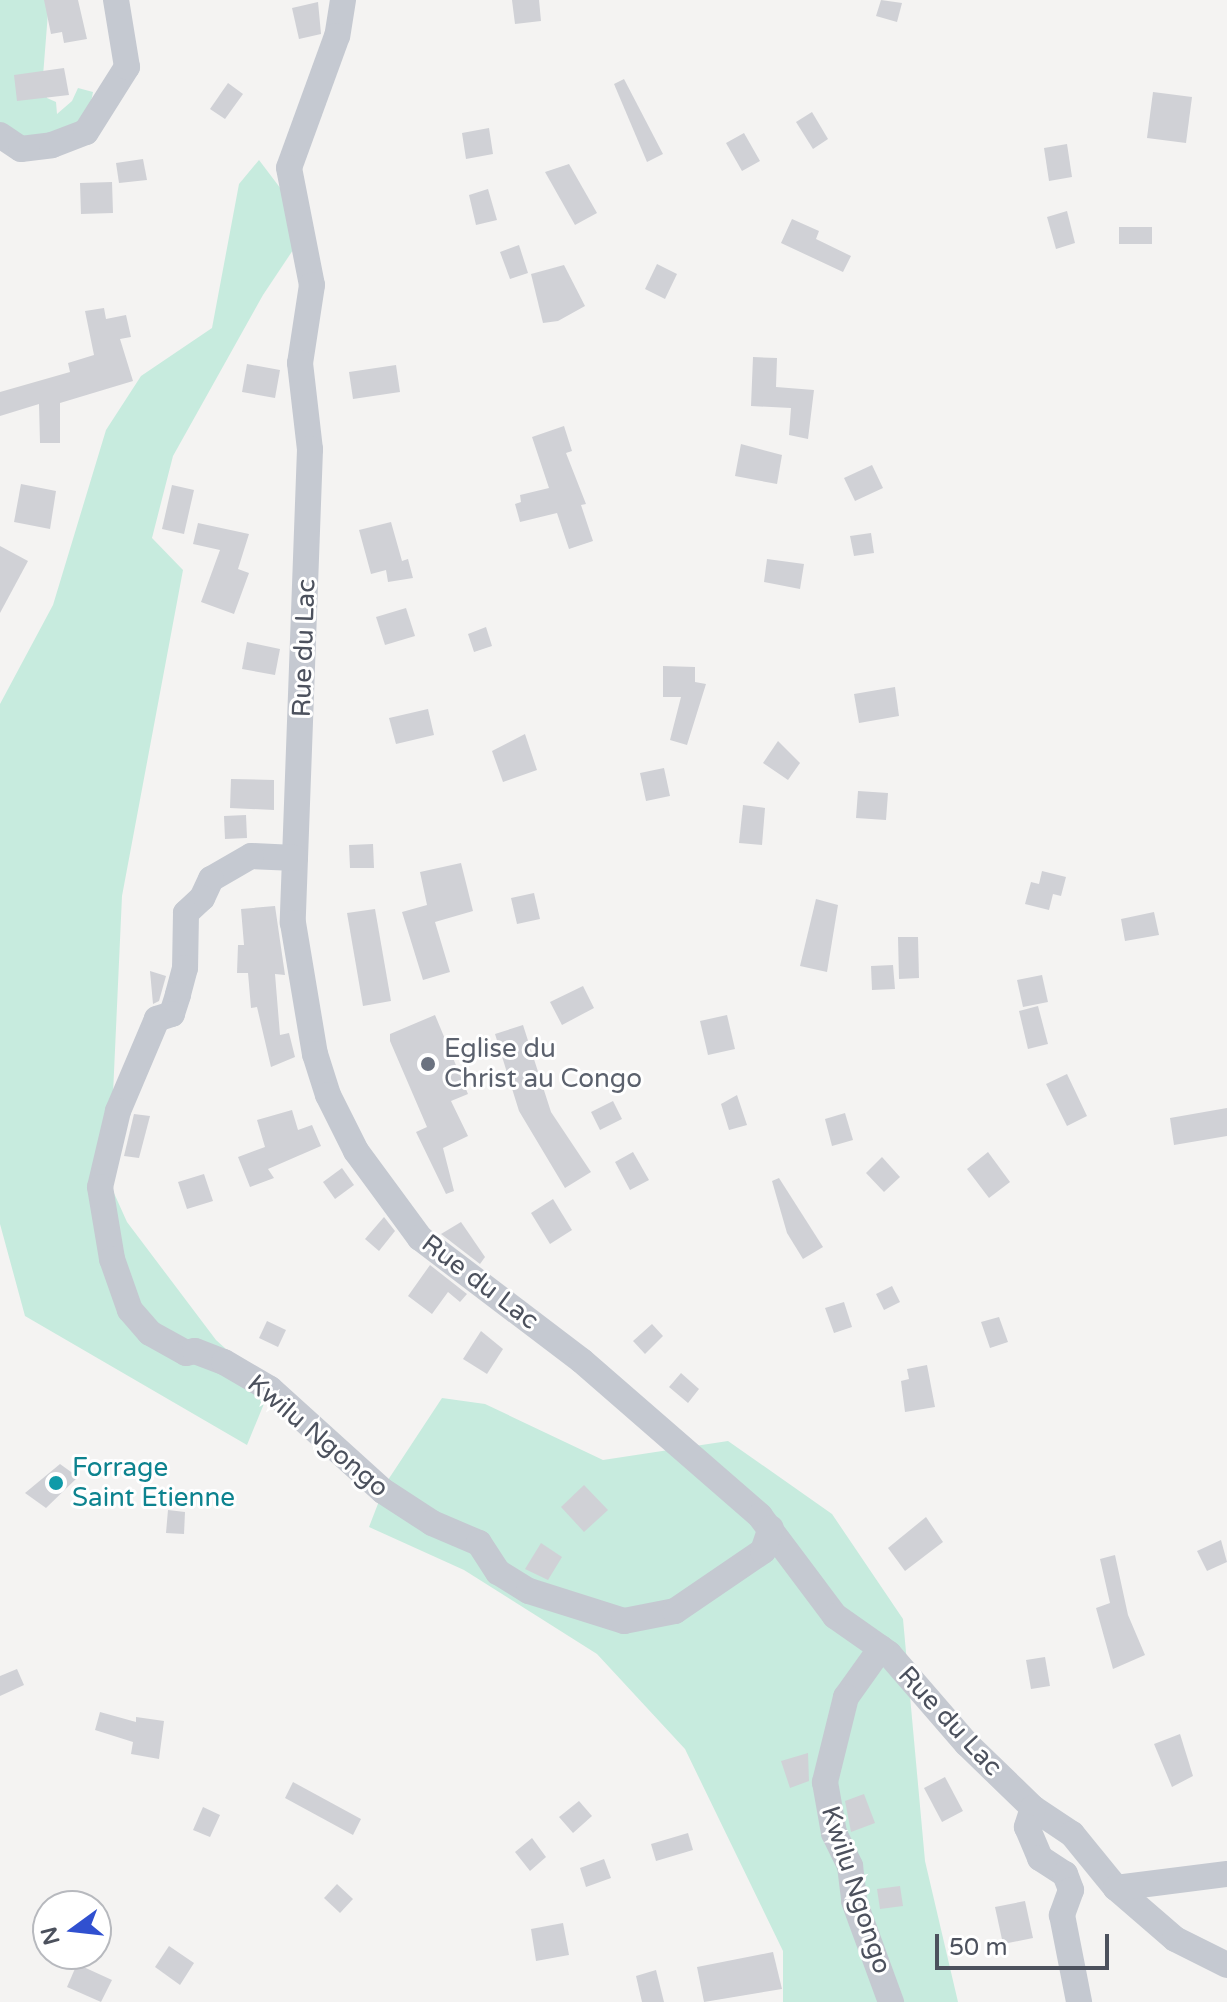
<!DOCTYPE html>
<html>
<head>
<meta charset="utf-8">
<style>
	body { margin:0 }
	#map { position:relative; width:1227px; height:2002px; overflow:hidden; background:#f4f3f2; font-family:"Varela Round",sans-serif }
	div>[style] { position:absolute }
	.green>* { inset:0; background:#c7ebde }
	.building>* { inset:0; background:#d0d1d6 }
	.minor>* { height:26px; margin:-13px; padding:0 13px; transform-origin:13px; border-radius:13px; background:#c5c9d1 }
	.dots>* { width:22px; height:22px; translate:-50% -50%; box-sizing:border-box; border:4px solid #fff; border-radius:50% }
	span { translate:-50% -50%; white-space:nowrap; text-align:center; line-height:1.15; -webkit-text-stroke:6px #fff; paint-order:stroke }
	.street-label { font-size:26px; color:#4c515d }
	.worship-label { font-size:26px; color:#5b616d }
	.left { translate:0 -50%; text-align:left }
	.culture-label { font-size:26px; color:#0d838f }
	.north { position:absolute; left:32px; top:1890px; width:80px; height:80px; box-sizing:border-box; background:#fff; border:2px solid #b7b9be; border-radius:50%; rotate:255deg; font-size:22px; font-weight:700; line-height:32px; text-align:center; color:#4c515d }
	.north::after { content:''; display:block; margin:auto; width:28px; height:36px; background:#3050d0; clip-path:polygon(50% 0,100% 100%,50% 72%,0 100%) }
	.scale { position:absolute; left:935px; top:1934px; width:174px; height:36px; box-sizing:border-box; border:4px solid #4c515d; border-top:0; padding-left:10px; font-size:24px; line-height:28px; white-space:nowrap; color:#4c515d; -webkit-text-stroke:6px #fff; paint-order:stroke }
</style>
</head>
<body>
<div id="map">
	<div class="green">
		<div style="clip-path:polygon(0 0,49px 0,43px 76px,47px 98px,56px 102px,57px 114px,72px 101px,78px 88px,93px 92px,89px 112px,63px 135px,31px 141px,0 125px)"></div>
		<div style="clip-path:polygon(259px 160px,309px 226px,263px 295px,173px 456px,152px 538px,183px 570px,122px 896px,112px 1116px,100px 1162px,127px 1222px,216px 1340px,270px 1389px,247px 1445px,25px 1316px,0 1224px,0 704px,53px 605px,106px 430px,141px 376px,212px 328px,239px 184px)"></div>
		<div style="clip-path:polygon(442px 1398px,485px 1404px,603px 1460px,728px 1441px,832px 1514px,903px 1619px,925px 1861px,958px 2002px,783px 2002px,783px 1951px,685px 1749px,597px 1654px,464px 1570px,369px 1527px,386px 1483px)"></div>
	</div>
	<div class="building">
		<div style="clip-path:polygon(44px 0,78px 0,87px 39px,64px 43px,62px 32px,51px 34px)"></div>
		<div style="clip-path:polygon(512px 0,539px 0,541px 21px,515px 24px)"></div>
		<div style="clip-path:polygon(881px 0,902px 3px,897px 22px,876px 16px)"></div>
		<div style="clip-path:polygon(318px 2px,321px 34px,299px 39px,292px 8px)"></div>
		<div style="clip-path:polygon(64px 68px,69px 95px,17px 101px,14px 75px)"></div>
		<div style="clip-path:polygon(624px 79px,663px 154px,647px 162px,614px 84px)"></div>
		<div style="clip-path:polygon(228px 83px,243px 94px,225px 119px,210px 109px)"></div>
		<div style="clip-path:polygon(1153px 92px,1192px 97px,1186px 143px,1147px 138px)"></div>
		<div style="clip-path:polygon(812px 112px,828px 139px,813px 149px,796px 122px)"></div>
		<div style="clip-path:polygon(489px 128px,493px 154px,466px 159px,462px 133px)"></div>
		<div style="clip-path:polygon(744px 133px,760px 161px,742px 171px,726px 143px)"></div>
		<div style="clip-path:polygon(1067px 144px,1072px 177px,1049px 181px,1044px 148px)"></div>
		<div style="clip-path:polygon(143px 159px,147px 180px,119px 183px,116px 163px)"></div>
		<div style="clip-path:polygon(569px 164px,597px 213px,575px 225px,545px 172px)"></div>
		<div style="clip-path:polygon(112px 182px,113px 213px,81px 214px,80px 183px)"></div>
		<div style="clip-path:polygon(488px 189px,497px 220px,476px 225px,469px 195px)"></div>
		<div style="clip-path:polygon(1067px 211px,1075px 243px,1056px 249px,1047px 217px)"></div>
		<div style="clip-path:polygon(792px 219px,819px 231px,816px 239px,851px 256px,843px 272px,781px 243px)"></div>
		<div style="clip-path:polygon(1119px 227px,1152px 227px,1152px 244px,1119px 244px)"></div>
		<div style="clip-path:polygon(519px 245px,528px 273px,510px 279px,500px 252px)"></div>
		<div style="clip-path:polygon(657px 264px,677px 274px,665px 299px,645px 289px)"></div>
		<div style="clip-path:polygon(564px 265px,585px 306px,558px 321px,543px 323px,531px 274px)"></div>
		<div style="clip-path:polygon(104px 308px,106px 319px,126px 315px,131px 337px,120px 339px,133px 381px,60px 403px,60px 443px,40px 443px,39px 404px,0 416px,0 392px,70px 372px,68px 363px,94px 355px,85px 311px)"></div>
		<div style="clip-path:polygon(753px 357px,777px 358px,776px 387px,814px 390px,808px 439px,789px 435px,791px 408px,751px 406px)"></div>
		<div style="clip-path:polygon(247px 364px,280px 370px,275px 398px,242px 392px)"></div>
		<div style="clip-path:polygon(396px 365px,400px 392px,353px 399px,349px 372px)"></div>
		<div style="clip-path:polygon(564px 426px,572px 451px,566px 453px,586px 504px,581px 505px,593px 541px,569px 549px,557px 513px,520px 522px,515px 504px,521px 502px,520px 495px,549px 488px,532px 437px)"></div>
		<div style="clip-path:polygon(741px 444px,782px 455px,777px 484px,735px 476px)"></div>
		<div style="clip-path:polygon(872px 465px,883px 488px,855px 501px,844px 478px)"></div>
		<div style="clip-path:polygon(21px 484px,56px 491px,50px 529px,14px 522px)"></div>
		<div style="clip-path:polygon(172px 485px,194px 490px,184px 534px,162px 529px)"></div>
		<div style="clip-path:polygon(391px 522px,402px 561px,408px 559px,413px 578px,388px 582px,386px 570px,371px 574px,359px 530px)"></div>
		<div style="clip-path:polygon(198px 523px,249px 534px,238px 569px,249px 573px,234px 614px,201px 602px,220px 550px,193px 544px)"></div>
		<div style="clip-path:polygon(871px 533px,874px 553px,854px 556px,850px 536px)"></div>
		<div style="clip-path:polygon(0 546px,28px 561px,0 613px)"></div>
		<div style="clip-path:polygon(767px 559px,804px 564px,800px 589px,764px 582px)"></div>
		<div style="clip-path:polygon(406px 608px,415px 636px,385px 645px,376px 617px)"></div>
		<div style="clip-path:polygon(486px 627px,492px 646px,474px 652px,468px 634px)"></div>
		<div style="clip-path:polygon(247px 642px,280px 649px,275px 675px,242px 669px)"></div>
		<div style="clip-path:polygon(663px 666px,695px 667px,695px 682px,706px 684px,687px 745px,670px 740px,681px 697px,663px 697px)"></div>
		<div style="clip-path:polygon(895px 687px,899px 716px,859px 723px,854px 694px)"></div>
		<div style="clip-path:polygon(428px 709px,434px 735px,396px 744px,389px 718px)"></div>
		<div style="clip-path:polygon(525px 734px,537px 770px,503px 782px,492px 751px)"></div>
		<div style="clip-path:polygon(778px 741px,800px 763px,788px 780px,763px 763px)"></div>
		<div style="clip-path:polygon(664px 768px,670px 796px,646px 801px,640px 773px)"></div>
		<div style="clip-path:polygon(231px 779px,274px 780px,274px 810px,230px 808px)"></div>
		<div style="clip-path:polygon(858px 791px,888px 793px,886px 820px,856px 818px)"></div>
		<div style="clip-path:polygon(743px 805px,765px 808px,762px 845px,739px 843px)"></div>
		<div style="clip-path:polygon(246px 815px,247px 838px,225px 839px,224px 816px)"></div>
		<div style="clip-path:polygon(373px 844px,374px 868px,350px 868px,349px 845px)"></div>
		<div style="clip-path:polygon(461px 863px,473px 911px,435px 922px,450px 972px,423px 980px,402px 912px,427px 905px,420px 872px)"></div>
		<div style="clip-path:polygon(1042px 871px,1066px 877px,1061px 896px,1053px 894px,1049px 910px,1025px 904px,1031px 882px,1039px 884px)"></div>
		<div style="clip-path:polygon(534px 893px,540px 919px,517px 924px,511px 898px)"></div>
		<div style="clip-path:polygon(816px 899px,838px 905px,827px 972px,800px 966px)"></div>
		<div style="clip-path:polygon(275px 906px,285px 975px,275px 974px,280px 1035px,289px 1033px,295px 1057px,271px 1067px,257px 1007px,251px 1008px,248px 973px,237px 973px,238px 945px,244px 945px,241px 909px)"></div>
		<div style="clip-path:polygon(375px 909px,391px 1001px,363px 1006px,347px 913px)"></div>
		<div style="clip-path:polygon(1154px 912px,1159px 935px,1125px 941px,1121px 919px)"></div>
		<div style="clip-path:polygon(898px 937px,918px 937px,919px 978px,899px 979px)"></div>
		<div style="clip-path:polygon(893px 965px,895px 989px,872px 990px,871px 966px)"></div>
		<div style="clip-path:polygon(150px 971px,166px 976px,159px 1001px,153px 1004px)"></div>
		<div style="clip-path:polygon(1042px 975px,1048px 1002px,1023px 1007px,1017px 980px)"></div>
		<div style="clip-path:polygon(583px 986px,594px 1008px,562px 1025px,550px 1002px)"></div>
		<div style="clip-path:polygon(1038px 1006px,1048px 1044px,1028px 1049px,1019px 1011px)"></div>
		<div style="clip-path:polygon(435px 1015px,468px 1094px,451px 1101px,468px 1136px,443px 1148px,454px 1191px,446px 1194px,416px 1132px,427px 1127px,390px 1041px,390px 1034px)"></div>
		<div style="clip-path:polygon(727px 1015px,735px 1049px,708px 1055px,700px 1021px)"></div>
		<div style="clip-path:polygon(523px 1025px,551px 1112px,591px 1172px,565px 1188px,519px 1111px,495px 1034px)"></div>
		<div style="clip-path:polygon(1067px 1074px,1087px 1116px,1067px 1126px,1046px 1084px)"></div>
		<div style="clip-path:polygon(737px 1095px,747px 1125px,729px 1130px,721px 1104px)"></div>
		<div style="clip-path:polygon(613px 1101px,622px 1119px,600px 1130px,591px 1112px)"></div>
		<div style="clip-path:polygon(1227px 1108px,1227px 1136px,1174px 1145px,1170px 1118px)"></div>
		<div style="clip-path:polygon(292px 1110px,298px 1130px,312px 1125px,321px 1146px,268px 1169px,274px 1178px,250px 1187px,238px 1157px,265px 1147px,257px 1120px)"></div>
		<div style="clip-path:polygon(845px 1113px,853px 1140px,832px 1146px,825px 1119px)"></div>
		<div style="clip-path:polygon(134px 1114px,150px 1116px,139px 1158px,124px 1156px)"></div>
		<div style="clip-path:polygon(633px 1152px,649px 1180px,630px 1190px,615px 1162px)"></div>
		<div style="clip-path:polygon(988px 1152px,1010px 1182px,989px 1198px,967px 1169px)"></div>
		<div style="clip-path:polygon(882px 1157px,900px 1177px,884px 1192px,866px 1173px)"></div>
		<div style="clip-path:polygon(342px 1168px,354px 1185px,335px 1199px,323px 1182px)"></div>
		<div style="clip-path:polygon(204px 1174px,213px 1201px,187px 1209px,178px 1182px)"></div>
		<div style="clip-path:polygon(779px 1178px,823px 1247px,803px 1259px,787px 1233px,772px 1181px)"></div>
		<div style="clip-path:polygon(553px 1199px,572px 1230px,550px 1244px,531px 1213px)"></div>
		<div style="clip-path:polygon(384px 1217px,395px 1231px,379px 1251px,365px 1239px)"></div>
		<div style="clip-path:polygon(461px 1222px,485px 1257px,480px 1264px,441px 1234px)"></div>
		<div style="clip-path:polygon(430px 1265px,467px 1294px,460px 1302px,448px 1292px,432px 1314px,408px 1296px)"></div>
		<div style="clip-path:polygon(892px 1286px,900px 1302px,884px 1310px,876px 1294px)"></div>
		<div style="clip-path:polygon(844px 1302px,852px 1327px,834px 1333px,825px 1308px)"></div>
		<div style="clip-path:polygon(999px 1317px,1008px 1342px,990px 1348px,981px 1322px)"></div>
		<div style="clip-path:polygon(267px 1321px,286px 1330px,278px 1347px,259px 1338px)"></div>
		<div style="clip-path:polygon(652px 1324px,663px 1336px,645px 1354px,633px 1341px)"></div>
		<div style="clip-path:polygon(481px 1331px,503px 1349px,487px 1374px,463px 1359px)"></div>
		<div style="clip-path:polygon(927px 1365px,935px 1407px,905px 1412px,901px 1381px,909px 1379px,907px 1369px)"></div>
		<div style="clip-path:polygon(681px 1373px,699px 1389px,688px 1403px,669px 1387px)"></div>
		<div style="clip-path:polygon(60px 1464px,78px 1477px,46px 1508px,25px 1493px)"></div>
		<div style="clip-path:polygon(584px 1485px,608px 1510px,584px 1532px,561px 1507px)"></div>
		<div style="clip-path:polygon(168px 1510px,185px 1512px,184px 1534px,166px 1533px)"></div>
		<div style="clip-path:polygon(926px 1517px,943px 1542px,905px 1571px,888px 1548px)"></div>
		<div style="clip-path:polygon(1221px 1540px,1227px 1562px,1207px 1571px,1197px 1551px)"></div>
		<div style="clip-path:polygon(541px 1543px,562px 1557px,548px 1580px,525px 1569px)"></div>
		<div style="clip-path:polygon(1115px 1555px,1128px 1615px,1145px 1655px,1113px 1669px,1096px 1608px,1110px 1603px,1100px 1559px)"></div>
		<div style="clip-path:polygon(1045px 1657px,1050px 1686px,1031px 1689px,1026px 1660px)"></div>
		<div style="clip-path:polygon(17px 1669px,24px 1685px,0 1696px,0 1676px)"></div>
		<div style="clip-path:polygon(100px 1712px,136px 1722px,136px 1717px,164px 1721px,159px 1759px,131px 1754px,133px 1742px,95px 1730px)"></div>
		<div style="clip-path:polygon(1180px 1734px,1193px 1776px,1172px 1787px,1154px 1744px)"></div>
		<div style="clip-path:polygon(808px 1753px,809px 1781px,790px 1788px,781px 1761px)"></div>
		<div style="clip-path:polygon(945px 1777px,963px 1811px,942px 1822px,924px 1788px)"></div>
		<div style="clip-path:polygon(293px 1782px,361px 1819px,353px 1835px,285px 1798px)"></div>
		<div style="clip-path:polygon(864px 1794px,875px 1823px,851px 1832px,845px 1801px)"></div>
		<div style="clip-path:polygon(579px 1801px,592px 1816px,573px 1833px,559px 1817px)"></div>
		<div style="clip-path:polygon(203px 1807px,220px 1815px,210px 1837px,193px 1830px)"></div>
		<div style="clip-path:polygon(688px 1833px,693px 1850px,656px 1861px,651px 1844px)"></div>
		<div style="clip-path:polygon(532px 1838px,546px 1857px,530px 1871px,515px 1852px)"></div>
		<div style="clip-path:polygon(604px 1859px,611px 1878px,586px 1887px,580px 1868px)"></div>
		<div style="clip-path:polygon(337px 1884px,353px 1899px,340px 1913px,324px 1898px)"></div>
		<div style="clip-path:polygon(900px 1886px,903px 1906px,880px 1909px,877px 1889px)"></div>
		<div style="clip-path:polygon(1025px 1901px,1033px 1938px,1003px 1944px,995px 1907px)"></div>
		<div style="clip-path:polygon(563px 1923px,569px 1955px,536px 1961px,531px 1929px)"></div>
		<div style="clip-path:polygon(169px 1946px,194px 1963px,180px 1985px,155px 1967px)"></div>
		<div style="clip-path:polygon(773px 1952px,782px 1989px,704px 2002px,697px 1967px)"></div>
		<div style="clip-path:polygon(77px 1964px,112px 1980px,101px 2002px,67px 1987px)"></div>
		<div style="clip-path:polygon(656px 1970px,664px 2002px,642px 2002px,636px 1976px)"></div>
	</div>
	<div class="minor">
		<div style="left:343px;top:0;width:36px;rotate:99deg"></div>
		<div style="left:337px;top:36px;width:140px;rotate:110deg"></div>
		<div style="left:289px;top:168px;width:119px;rotate:78.9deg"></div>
		<div style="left:312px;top:285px;width:79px;rotate:98.7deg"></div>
		<div style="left:300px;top:363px;width:87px;rotate:83.4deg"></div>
		<div style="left:310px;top:449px;width:474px;rotate:92.1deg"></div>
		<div style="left:293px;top:923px;width:133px;rotate:80.5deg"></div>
		<div style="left:315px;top:1054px;width:43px;rotate:72.4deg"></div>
		<div style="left:328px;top:1095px;width:63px;rotate:63.4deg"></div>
		<div style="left:356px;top:1151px;width:108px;rotate:53.7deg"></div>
		<div style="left:420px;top:1238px;width:203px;rotate:37.2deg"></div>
		<div style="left:582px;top:1361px;width:236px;rotate:41deg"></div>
		<div style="left:760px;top:1516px;width:125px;rotate:53.1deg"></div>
		<div style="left:835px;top:1616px;width:66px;rotate:35.1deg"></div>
		<div style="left:889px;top:1654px;width:119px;rotate:49.1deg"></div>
		<div style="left:967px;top:1744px;width:92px;rotate:44.1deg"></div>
		<div style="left:1033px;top:1808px;width:47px;rotate:33.7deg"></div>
		<div style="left:1072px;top:1834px;width:70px;rotate:50.8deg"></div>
		<div style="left:1116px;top:1888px;width:78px;rotate:40.8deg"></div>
		<div style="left:1175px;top:1939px;width:58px;rotate:26.6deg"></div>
		<div style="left:0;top:135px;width:25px;rotate:34deg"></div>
		<div style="left:21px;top:149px;width:31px;rotate:-7deg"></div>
		<div style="left:52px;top:145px;width:36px;rotate:-21deg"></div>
		<div style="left:86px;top:132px;width:77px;rotate:-57.8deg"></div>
		<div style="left:127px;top:67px;width:68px;rotate:-99.3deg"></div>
		<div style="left:295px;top:858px;width:44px;rotate:-177.4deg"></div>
		<div style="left:251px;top:856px;width:46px;rotate:150.1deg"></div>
		<div style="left:211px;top:879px;width:21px;rotate:115deg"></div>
		<div style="left:202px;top:898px;width:22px;rotate:137deg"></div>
		<div style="left:186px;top:913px;width:55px;rotate:91deg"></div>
		<div style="left:185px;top:968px;width:28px;rotate:105deg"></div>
		<div style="left:178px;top:995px;width:20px;rotate:108deg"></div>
		<div style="left:172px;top:1014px;width:16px;rotate:162deg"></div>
		<div style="left:157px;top:1019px;width:100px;rotate:113deg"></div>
		<div style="left:118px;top:1111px;width:78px;rotate:103.3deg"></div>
		<div style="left:100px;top:1187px;width:73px;rotate:80.5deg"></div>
		<div style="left:112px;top:1259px;width:54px;rotate:70.6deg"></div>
		<div style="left:130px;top:1310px;width:30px;rotate:49deg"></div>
		<div style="left:150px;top:1333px;width:41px;rotate:29.1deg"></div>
		<div style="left:186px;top:1353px;width:9px;rotate:-13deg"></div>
		<div style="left:195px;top:1351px;width:31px;rotate:21deg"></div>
		<div style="left:224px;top:1362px;width:53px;rotate:30.4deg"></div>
		<div style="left:270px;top:1389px;width:152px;rotate:42.1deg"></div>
		<div style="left:383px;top:1491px;width:59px;rotate:33.1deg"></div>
		<div style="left:432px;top:1523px;width:51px;rotate:23.1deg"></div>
		<div style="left:479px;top:1543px;width:35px;rotate:57deg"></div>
		<div style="left:498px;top:1572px;width:36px;rotate:32deg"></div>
		<div style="left:529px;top:1591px;width:100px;rotate:17.5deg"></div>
		<div style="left:624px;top:1621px;width:52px;rotate:-11.1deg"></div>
		<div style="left:675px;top:1611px;width:107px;rotate:-34.3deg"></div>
		<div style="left:763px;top:1551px;width:24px;rotate:-71deg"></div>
		<div style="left:881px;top:1648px;width:60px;rotate:125.5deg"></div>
		<div style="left:846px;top:1697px;width:88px;rotate:103.9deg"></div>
		<div style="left:825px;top:1782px;width:52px;rotate:80deg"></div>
		<div style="left:834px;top:1833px;width:37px;rotate:64deg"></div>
		<div style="left:850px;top:1866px;width:35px;rotate:83deg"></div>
		<div style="left:854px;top:1901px;width:108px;rotate:69.9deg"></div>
		<div style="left:1033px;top:1808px;width:20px;rotate:108deg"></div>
		<div style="left:1027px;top:1827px;width:34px;rotate:67deg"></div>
		<div style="left:1040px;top:1858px;width:30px;rotate:33deg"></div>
		<div style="left:1065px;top:1874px;width:17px;rotate:69deg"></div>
		<div style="left:1071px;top:1890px;width:27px;rotate:110deg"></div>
		<div style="left:1062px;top:1915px;width:89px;rotate:78.9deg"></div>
		<div style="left:1116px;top:1888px;width:112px;rotate:-7.2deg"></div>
	</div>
	<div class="dots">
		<div style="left:428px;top:1064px;background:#6b7280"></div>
		<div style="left:56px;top:1483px;background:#0f9aa8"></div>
	</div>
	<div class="street-label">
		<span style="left:304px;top:648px;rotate:-88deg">Rue du Lac</span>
		<span style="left:480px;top:1282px;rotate:37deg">Rue du Lac</span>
		<span style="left:318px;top:1436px;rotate:40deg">Kwilu Ngongo</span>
		<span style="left:950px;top:1721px;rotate:47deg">Rue du Lac</span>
		<span style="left:856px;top:1890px;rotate:72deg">Kwilu Ngongo</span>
	</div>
	<div class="worship-label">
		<span class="left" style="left:444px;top:1064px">Eglise du<br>Christ au Congo</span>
	</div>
	<div class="culture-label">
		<span class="left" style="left:72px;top:1483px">Forrage<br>Saint Etienne</span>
	</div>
	<div class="north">N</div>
	<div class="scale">50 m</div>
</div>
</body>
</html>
